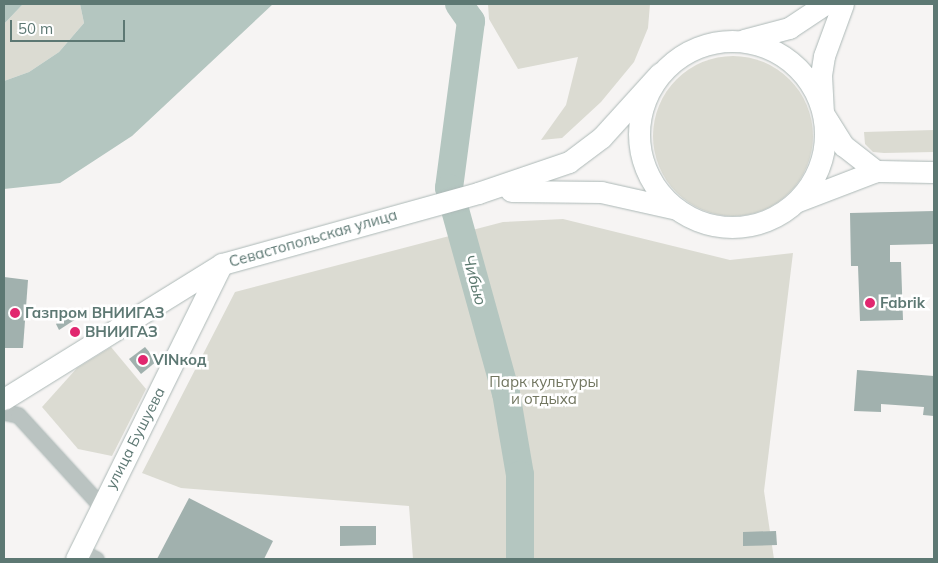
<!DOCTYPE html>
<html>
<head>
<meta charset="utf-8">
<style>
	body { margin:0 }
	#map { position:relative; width:938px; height:563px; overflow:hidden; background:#f6f4f3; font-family:Mulish,sans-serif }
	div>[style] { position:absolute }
	.green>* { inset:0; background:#dbdbd2 }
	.round { border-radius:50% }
	.water>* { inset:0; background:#b4c6c0 }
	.river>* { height:28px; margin:-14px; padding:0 14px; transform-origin:14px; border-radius:14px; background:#b4c6c0 }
	.building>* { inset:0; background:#a1b1ae }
	.roads { filter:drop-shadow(0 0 1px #acb8b6) drop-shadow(0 0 1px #acb8b6) }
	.street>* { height:15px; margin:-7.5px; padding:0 7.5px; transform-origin:7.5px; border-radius:7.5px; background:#bac3c1 }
	.secondary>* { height:21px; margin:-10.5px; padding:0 10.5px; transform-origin:10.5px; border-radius:10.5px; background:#fff }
	.secondary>.ring { margin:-10.5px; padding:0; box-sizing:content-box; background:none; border:21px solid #fff; border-radius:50% }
	.dots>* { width:14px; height:14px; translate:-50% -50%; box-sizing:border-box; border:2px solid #fff; border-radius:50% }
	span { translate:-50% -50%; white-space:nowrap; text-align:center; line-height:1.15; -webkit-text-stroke:5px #fff; paint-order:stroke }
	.street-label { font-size:15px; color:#5d7873 }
	.poi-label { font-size:15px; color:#5d7873; font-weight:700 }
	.left { translate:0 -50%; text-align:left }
	.park-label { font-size:15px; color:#727660 }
	.water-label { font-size:16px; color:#5c796f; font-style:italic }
	.frame { position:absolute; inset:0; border:5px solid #5d7873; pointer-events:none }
	.scale { position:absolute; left:10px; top:20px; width:115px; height:22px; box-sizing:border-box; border:2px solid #5d7873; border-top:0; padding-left:6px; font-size:15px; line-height:18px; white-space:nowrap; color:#5d7873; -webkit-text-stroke:4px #fff; paint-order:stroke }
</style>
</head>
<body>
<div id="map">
	<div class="green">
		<div style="clip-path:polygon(23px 4px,80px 4px,84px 23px,59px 52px,29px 72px,4px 81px,4px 24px)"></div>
		<div style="clip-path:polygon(488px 4px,650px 4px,648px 28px,634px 62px,601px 102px,562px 138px,541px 140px,566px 105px,578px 57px,518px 69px,489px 19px)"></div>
		<div class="round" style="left:653px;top:56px;width:160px;height:160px"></div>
		<div style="clip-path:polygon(934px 130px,934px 152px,884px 153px,873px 152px,865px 144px,864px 132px)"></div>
		<div style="clip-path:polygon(563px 219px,730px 260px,793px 253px,764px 491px,774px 559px,413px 559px,409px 506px,181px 488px,142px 473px,235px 292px,503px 222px)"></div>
		<div style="clip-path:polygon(111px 347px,146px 389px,112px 456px,78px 449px,42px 407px,77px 368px)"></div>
	</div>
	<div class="water">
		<div style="clip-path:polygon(4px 4px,23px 4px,4px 24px)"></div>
		<div style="clip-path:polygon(80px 4px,273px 4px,132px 136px,60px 183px,4px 189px,4px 81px,29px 72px,59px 52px,84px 23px)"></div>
	</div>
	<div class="river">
		<div style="left:459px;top:4px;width:21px;rotate:55deg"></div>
		<div style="left:471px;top:21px;width:168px;rotate:97.5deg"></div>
		<div style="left:449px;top:188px;width:213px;rotate:74.5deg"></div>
		<div style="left:506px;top:393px;width:83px;rotate:80.3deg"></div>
		<div style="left:520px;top:475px;width:84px;rotate:90deg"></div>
	</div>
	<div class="building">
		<div style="clip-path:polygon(934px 211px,934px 244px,890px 245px,890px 262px,901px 262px,903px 320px,860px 321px,858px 266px,851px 266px,850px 213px)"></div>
		<div style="clip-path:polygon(4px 277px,28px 280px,23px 348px,4px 348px)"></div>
		<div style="clip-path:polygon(73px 313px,76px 319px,59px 330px,56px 324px)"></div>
		<div style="clip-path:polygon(145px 347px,157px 361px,141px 374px,129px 359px)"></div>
		<div style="clip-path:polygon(857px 370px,934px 376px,934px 416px,923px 415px,924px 407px,881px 404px,881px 412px,854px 411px)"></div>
		<div style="clip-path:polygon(189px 498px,273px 541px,264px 559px,157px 559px)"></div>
		<div style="clip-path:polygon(340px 526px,376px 526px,376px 545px,340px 546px)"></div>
		<div style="clip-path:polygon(776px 531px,777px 545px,743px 546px,743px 532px)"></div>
	</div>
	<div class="roads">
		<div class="street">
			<div style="left:4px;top:412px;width:14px;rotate:12deg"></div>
			<div style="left:18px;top:415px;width:123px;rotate:47.6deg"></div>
			<div style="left:80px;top:551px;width:18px;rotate:27deg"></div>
		</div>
		<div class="secondary">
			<div style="left:843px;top:4px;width:55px;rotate:110.1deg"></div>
			<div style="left:824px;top:56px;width:19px;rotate:99deg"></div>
			<div style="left:821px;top:75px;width:38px;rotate:87deg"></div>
			<div style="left:823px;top:113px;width:39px;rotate:58deg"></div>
			<div style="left:844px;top:146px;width:41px;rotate:38deg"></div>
			<div style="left:744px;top:40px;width:47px;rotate:-14.9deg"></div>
			<div style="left:789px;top:28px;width:43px;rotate:-33.7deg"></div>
			<div class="ring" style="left:639px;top:41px;width:165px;height:165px"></div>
			<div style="left:511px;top:191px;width:90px;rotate:0.6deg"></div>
			<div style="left:601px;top:192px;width:78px;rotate:12.6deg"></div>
			<div style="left:798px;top:201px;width:84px;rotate:-21deg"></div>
			<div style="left:876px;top:171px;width:58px;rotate:1deg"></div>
			<div style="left:4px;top:399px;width:256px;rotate:-31.8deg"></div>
			<div style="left:222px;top:264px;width:266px;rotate:-15.5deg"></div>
			<div style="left:478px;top:193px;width:96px;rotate:-18.8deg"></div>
			<div style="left:569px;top:162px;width:41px;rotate:-37.1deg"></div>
			<div style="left:602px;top:137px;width:86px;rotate:-47.8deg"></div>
			<div style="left:76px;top:559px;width:329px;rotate:-63.7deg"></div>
		</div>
	</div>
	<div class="dots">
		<div style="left:870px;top:303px;background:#e1276f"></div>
		<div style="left:15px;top:313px;background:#e1276f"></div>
		<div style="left:75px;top:332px;background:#e1276f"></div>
		<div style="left:143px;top:360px;background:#e1276f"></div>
	</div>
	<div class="street-label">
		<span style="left:313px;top:238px;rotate:-16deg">Севастопольская улица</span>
		<span style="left:135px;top:438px;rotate:-63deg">улица Бушуева</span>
	</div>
	<div class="poi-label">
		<span class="left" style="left:880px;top:303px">Fabrik</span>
		<span class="left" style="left:25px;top:313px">Газпром ВНИИГАЗ</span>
		<span class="left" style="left:85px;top:332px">ВНИИГАЗ</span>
		<span class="left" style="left:153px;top:360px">VINкод</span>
	</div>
	<div class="park-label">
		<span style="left:544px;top:390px">Парк культуры<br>и отдыха</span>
	</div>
	<div class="water-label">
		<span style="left:475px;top:280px;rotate:75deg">Чибью</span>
	</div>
	<div class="frame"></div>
	<div class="scale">50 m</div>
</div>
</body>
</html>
